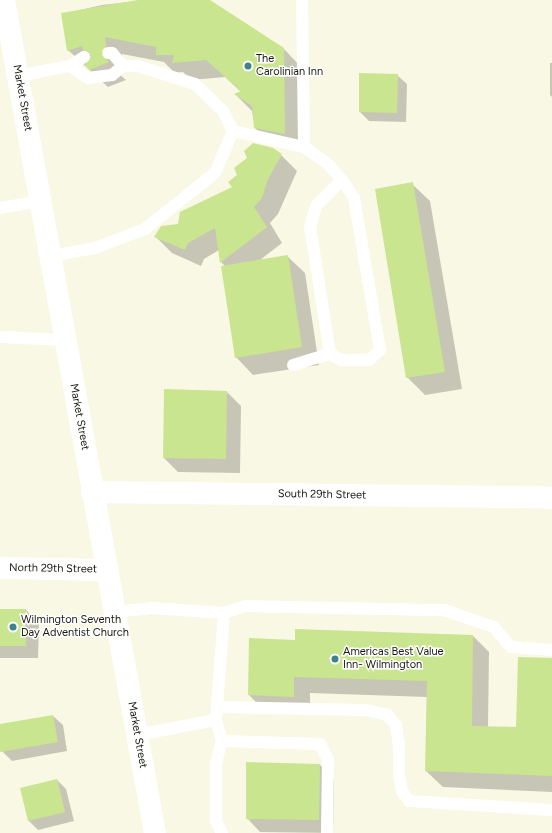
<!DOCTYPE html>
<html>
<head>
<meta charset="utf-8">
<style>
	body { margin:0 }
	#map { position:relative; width:552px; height:833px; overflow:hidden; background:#f9f8e4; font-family:Figtree,sans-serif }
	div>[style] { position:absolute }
	.shadow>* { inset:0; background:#0003 }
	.building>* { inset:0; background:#c9e58f }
	.service>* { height:12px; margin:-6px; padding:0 6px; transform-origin:6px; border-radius:6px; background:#fff }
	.minor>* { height:22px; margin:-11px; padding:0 11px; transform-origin:11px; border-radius:11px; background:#fff }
	.primary>* { height:22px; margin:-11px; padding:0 11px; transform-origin:11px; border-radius:11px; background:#fff }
	.dots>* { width:11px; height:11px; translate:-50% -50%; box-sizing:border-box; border:2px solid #fff; border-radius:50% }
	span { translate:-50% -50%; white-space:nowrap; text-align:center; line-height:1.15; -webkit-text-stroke:3px #fff; paint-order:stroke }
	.poi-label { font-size:11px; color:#191912 }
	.left { translate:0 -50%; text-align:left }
	.street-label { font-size:11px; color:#191912 }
</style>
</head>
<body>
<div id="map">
	<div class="shadow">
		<div style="clip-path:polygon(147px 0,208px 0,284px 49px,301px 67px,302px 151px,272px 145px,255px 128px,252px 111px,235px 94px,241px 92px,225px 77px,191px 80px,183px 72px,175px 73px,164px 62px,122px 54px,124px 64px,117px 72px,126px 80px,108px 87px,68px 50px,62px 14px,102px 5px)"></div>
		<div style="clip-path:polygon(550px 63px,552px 63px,552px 97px,550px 95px)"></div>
		<div style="clip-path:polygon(397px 75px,407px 84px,406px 122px,369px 121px,360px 112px)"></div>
		<div style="clip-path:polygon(281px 155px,297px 171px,278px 214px,270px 223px,282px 243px,260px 260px,287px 256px,305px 273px,319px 365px,253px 375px,236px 357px,225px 266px,221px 262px,219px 250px,204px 259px,201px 266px,172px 253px,156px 237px,179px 225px)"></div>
		<div style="clip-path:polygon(412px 184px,430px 201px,462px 389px,425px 395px,407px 377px)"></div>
		<div style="clip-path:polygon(165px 391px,227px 392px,241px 406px,240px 473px,178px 472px,164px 458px)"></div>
		<div style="clip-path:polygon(0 610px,26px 610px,39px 623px,38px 658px,0 658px)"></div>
		<div style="clip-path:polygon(296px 631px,473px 636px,489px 652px,488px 728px,517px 728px,552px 659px,552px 792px,443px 787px,426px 771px,427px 697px,310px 693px,310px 713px,265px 711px,249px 695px,296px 641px)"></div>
		<div style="clip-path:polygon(53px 716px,63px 725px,67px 751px,12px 761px,2px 751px,0 725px)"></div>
		<div style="clip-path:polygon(320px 765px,334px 779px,333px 833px,260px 832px,247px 818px)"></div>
		<div style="clip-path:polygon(57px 780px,66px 789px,74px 821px,38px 830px,28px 820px)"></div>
	</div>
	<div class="building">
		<div style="clip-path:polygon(138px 0,210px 0,284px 48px,285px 134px,254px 128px,252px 106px,234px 94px,241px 91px,206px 60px,172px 63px,174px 55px,156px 55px,156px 47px,105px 37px,106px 46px,101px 53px,109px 62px,89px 70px,85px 65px,91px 56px,88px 51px,83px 50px,82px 46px,67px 51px,61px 13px)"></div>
		<div style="clip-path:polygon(359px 73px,398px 74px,397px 113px,359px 112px)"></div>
		<div style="clip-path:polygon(253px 143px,273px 148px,282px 154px,268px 179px,262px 198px,254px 207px,267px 227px,220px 263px,215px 228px,188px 243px,185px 250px,154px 237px,161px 226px,178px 224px,180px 212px,232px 187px,228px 182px,237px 175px,234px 168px,247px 158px,244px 151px)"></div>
		<div style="clip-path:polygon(413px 182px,445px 372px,406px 378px,375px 189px)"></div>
		<div style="clip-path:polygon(288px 255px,302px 347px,235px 358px,221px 266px)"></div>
		<div style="clip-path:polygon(164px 389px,227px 391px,226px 459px,163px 458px)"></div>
		<div style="clip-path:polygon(0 609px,26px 609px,26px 646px,0 646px)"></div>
		<div style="clip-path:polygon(295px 629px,473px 635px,472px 726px,516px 727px,518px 657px,552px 658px,552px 776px,425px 771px,427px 681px,294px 677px,294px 697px,248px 695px,249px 638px,295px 640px)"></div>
		<div style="clip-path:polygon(53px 715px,58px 742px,0 752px,0 724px)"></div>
		<div style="clip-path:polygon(246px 762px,320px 764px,319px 820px,246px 819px)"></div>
		<div style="clip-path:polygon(57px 779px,65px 812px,28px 821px,20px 788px)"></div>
	</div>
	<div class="service">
		<div style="left:302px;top:0;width:147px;rotate:89.2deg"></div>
		<div style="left:70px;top:66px;width:22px;rotate:34deg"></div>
		<div style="left:88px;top:78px;width:24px;rotate:-7deg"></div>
		<div style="left:112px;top:75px;width:14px;rotate:-39deg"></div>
		<div style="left:17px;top:76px;width:54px;rotate:-10.7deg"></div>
		<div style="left:70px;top:66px;width:17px;rotate:-33deg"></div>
		<div style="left:233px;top:131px;width:73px;rotate:12.7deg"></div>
		<div style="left:304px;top:147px;width:29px;rotate:35deg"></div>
		<div style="left:328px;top:164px;width:21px;rotate:49deg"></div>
		<div style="left:342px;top:180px;width:22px;rotate:56deg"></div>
		<div style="left:354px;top:198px;width:154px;rotate:80.3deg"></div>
		<div style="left:380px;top:350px;width:15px;rotate:138deg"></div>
		<div style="left:369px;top:360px;width:28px;rotate:180deg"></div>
		<div style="left:341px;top:360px;width:13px;rotate:-151deg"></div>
		<div style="left:330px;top:354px;width:129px;rotate:-98.9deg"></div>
		<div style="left:310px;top:227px;width:22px;rotate:-74deg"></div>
		<div style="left:316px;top:206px;width:37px;rotate:-45deg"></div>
		<div style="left:0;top:208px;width:41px;rotate:-9.9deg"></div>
		<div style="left:50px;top:256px;width:46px;rotate:-10.1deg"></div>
		<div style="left:95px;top:248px;width:53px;rotate:-20.8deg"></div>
		<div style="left:145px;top:229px;width:90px;rotate:-38.7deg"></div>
		<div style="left:215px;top:173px;width:46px;rotate:-66.8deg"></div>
		<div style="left:233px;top:131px;width:22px;rotate:-117deg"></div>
		<div style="left:223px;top:111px;width:39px;rotate:-136deg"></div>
		<div style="left:195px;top:84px;width:60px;rotate:-162.5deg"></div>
		<div style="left:138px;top:66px;width:15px;rotate:180deg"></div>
		<div style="left:123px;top:66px;width:17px;rotate:-130deg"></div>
		<div style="left:112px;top:53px;width:4px;rotate:180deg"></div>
		<div style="left:0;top:337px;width:65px;rotate:2.6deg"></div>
		<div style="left:293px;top:365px;width:39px;rotate:-17deg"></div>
		<div style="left:114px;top:612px;width:37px;rotate:-6deg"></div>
		<div style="left:151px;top:608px;width:73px;rotate:3.9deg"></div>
		<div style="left:217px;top:707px;width:149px;rotate:1.2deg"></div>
		<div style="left:366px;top:710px;width:22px;rotate:13deg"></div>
		<div style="left:387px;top:715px;width:13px;rotate:48deg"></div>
		<div style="left:396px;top:725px;width:21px;rotate:82deg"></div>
		<div style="left:399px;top:746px;width:28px;rotate:90deg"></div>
		<div style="left:399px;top:774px;width:17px;rotate:80deg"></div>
		<div style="left:402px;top:791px;width:12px;rotate:55deg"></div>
		<div style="left:409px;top:801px;width:143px;rotate:3.6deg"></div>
		<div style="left:137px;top:735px;width:80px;rotate:-10.8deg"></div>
		<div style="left:222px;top:741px;width:98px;rotate:1.8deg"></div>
		<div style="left:320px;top:744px;width:18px;rotate:63deg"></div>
		<div style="left:328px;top:760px;width:73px;rotate:90.8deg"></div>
		<div style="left:222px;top:833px;width:13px;rotate:-117deg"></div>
		<div style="left:216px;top:821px;width:58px;rotate:-90deg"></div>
		<div style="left:216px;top:763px;width:23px;rotate:-75deg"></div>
		<div style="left:222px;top:741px;width:22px;rotate:-106deg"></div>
		<div style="left:216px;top:720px;width:107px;rotate:-85.7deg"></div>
		<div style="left:224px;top:613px;width:23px;rotate:-18deg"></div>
		<div style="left:246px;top:606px;width:198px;rotate:1.2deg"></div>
		<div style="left:444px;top:610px;width:53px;rotate:18.8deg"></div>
		<div style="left:494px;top:627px;width:26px;rotate:50deg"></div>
		<div style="left:511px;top:647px;width:41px;rotate:4.2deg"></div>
	</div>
	<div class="minor">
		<div style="left:92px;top:492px;width:460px;rotate:0.7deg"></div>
		<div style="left:0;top:568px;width:107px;rotate:1.1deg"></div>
	</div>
	<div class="primary">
		<div style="left:4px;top:0;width:847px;rotate:79.73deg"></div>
	</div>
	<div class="dots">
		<div style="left:248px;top:66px;background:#3c848a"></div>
		<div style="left:13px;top:627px;background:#3c848a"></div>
		<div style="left:335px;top:659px;background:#3c848a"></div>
	</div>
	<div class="poi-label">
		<span class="left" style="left:256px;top:66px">The<br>Carolinian Inn</span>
		<span class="left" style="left:21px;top:627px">Wilmington Seventh<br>Day Adventist Church</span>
		<span class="left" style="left:343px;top:659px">Americas Best Value<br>Inn- Wilmington</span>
	</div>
	<div class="street-label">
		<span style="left:22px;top:98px;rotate:80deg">Market Street</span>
		<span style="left:79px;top:417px;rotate:80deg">Market Street</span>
		<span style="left:322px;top:495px;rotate:1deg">South 29th Street</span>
		<span style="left:53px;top:569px;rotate:1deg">North 29th Street</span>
		<span style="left:137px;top:735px;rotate:80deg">Market Street</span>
	</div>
</div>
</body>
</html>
